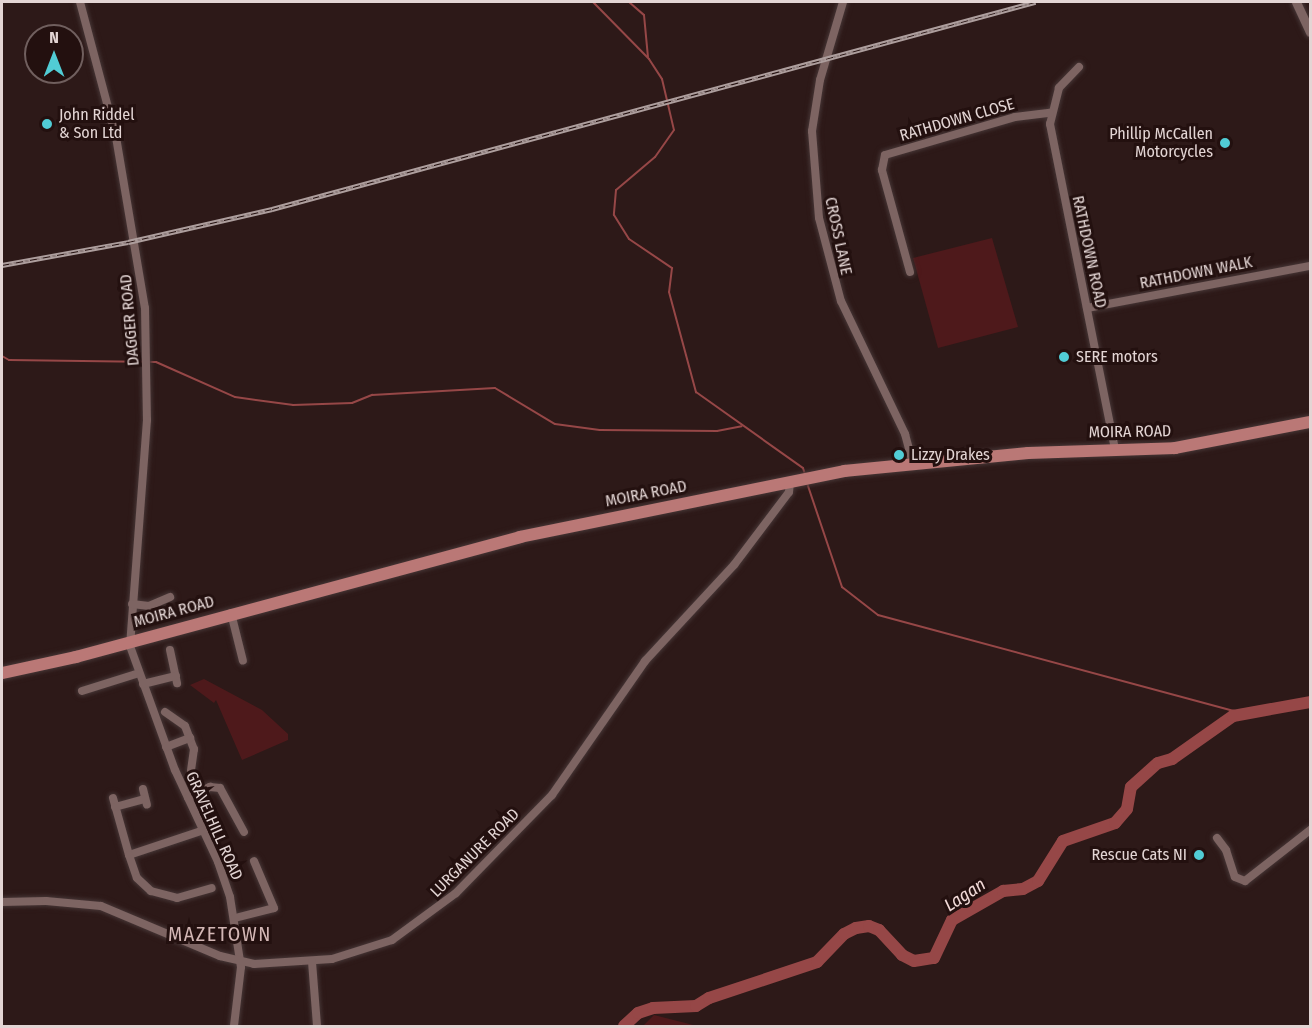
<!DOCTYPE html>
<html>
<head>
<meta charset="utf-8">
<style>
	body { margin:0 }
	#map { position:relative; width:1312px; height:1028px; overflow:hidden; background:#2d1918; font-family:"Fira Sans Condensed",sans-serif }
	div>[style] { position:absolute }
	.green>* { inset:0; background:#4e191b }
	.stream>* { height:2px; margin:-1px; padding:0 1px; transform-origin:1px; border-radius:1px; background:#964747 }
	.river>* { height:12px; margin:-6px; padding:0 6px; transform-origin:6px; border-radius:6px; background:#964747 }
	.roads { filter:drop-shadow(0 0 2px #463636) drop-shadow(0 0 2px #463636) }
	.minor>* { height:8px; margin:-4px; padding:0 4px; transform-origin:4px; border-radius:4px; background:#7d6462 }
	.tertiary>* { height:9px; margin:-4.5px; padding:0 4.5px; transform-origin:4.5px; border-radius:4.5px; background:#7d6462 }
	.trunk>* { height:12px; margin:-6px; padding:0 6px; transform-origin:6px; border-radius:6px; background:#ba7876 }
	.rail>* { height:4.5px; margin-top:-2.25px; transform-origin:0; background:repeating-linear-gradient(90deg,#23100f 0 7px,#ad9e9d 0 14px); box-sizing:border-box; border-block:2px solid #ad9e9d }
	.dots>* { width:16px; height:16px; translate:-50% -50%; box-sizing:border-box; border:3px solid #23100f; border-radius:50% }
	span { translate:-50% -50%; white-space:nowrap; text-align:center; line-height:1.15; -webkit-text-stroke:6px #23100f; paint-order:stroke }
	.poi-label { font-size:16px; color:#e3d5d4 }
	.left { translate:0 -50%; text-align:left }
	.right { translate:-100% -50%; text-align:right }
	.street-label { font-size:16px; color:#e3d5d4 }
	.water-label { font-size:18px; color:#f2dad8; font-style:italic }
	.quarter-label { font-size:20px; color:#d3b7b5; letter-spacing:1.5px }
	.frame { position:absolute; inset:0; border:3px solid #e3d5d4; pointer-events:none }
	.north { position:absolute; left:24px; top:24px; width:60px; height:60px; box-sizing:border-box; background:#23100f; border:2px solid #705f5e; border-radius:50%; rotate:0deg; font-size:16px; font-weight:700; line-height:24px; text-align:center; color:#e3d5d4 }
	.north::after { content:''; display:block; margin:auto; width:21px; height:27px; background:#51ccd5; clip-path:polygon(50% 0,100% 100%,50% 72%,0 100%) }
</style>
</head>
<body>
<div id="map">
	<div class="green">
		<div style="clip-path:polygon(992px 238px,1018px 327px,938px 348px,913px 258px)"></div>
		<div style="clip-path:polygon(204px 679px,262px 710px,288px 734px,288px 740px,242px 760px,216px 700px,214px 703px,190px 685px)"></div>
		<div style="clip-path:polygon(654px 1015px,697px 1026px,643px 1026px)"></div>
	</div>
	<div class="stream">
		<div style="left:593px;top:2px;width:80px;rotate:45.5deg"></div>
		<div style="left:649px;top:59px;width:24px;rotate:57deg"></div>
		<div style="left:662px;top:79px;width:52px;rotate:76.8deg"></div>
		<div style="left:674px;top:130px;width:33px;rotate:125deg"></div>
		<div style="left:655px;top:157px;width:51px;rotate:139.8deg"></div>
		<div style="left:616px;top:190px;width:25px;rotate:95deg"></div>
		<div style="left:614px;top:215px;width:28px;rotate:58deg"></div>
		<div style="left:629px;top:239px;width:52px;rotate:34deg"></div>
		<div style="left:672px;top:268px;width:24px;rotate:97deg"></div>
		<div style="left:669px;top:292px;width:104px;rotate:74.9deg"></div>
		<div style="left:696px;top:392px;width:131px;rotate:35.4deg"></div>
		<div style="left:803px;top:468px;width:6px;rotate:72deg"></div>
		<div style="left:629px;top:2px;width:20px;rotate:41deg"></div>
		<div style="left:644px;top:15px;width:42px;rotate:84.6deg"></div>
		<div style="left:2px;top:356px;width:8px;rotate:30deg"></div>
		<div style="left:9px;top:360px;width:147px;rotate:0.8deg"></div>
		<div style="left:156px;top:362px;width:86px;rotate:23.9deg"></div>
		<div style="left:235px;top:397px;width:59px;rotate:7.9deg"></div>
		<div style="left:293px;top:405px;width:59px;rotate:-1.9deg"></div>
		<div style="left:352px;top:403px;width:22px;rotate:-22deg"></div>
		<div style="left:372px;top:395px;width:123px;rotate:-3.3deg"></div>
		<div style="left:495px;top:388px;width:70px;rotate:31deg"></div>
		<div style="left:555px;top:424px;width:45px;rotate:7.6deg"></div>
		<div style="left:600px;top:430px;width:117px;rotate:0.5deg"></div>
		<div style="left:717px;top:431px;width:25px;rotate:-11deg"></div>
		<div style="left:807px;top:483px;width:110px;rotate:71.4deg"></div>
		<div style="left:842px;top:587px;width:46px;rotate:37.9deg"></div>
		<div style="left:878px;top:615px;width:381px;rotate:15.1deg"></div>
	</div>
	<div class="river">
		<div style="left:624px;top:1026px;width:19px;rotate:-43deg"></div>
		<div style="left:638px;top:1013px;width:16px;rotate:-18deg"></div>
		<div style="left:653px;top:1008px;width:43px;rotate:-2.7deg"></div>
		<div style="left:696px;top:1006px;width:15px;rotate:-32deg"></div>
		<div style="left:709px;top:998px;width:114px;rotate:-18.4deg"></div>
		<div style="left:817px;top:962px;width:39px;rotate:-46deg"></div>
		<div style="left:844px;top:934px;width:13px;rotate:-27deg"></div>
		<div style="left:856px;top:928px;width:13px;rotate:-9deg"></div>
		<div style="left:869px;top:926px;width:11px;rotate:22deg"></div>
		<div style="left:879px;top:930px;width:34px;rotate:47deg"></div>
		<div style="left:902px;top:955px;width:13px;rotate:27deg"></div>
		<div style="left:914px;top:961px;width:20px;rotate:-9deg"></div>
		<div style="left:934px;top:958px;width:42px;rotate:-64.7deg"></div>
		<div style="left:952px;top:920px;width:59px;rotate:-29.6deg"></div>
		<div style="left:1003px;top:891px;width:20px;rotate:-6deg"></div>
		<div style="left:1023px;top:889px;width:17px;rotate:-28deg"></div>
		<div style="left:1038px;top:881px;width:47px;rotate:-58deg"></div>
		<div style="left:1063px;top:841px;width:55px;rotate:-19.1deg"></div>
		<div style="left:1115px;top:823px;width:18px;rotate:-49deg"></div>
		<div style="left:1127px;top:809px;width:22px;rotate:-80deg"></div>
		<div style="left:1131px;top:787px;width:36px;rotate:-42deg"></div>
		<div style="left:1158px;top:763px;width:15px;rotate:-16deg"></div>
		<div style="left:1172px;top:759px;width:75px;rotate:-35.2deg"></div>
		<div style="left:1233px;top:716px;width:78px;rotate:-10.3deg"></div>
	</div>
	<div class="roads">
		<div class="minor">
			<div style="left:80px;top:2px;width:140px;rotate:75.1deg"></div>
			<div style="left:116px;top:137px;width:173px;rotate:80.4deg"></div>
			<div style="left:145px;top:308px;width:112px;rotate:89deg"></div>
			<div style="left:147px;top:420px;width:227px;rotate:94.3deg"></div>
			<div style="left:130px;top:646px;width:132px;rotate:70.1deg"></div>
			<div style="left:175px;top:770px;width:102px;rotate:64.9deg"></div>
			<div style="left:218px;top:862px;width:37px;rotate:71deg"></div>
			<div style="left:230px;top:897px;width:71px;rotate:81.1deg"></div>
			<div style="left:241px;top:967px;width:59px;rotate:96.8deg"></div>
			<div style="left:843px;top:2px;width:81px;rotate:106.4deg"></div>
			<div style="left:820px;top:80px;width:52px;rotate:98.9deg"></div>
			<div style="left:812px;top:131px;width:87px;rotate:85.4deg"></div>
			<div style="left:819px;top:218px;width:86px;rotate:75.2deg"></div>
			<div style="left:841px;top:301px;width:148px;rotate:64.3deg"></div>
			<div style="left:905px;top:434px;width:30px;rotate:75deg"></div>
			<div style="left:1079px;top:67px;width:29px;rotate:134deg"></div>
			<div style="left:1059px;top:88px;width:37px;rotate:104deg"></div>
			<div style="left:1050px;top:124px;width:332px;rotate:78.7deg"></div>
			<div style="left:910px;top:272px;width:106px;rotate:-105.4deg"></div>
			<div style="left:882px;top:170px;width:15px;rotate:-79deg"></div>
			<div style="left:885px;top:155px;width:135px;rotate:-16.3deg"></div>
			<div style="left:1015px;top:117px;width:35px;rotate:-7deg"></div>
			<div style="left:1087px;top:308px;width:227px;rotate:-10.7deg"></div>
			<div style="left:132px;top:604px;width:17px;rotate:7deg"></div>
			<div style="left:149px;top:606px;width:23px;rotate:-23deg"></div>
			<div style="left:231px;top:613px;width:49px;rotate:76deg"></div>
			<div style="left:170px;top:650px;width:34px;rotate:78deg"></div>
			<div style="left:143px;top:684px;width:34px;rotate:-14deg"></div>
			<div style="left:82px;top:691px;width:60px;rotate:-17.5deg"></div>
			<div style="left:165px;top:712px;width:24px;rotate:35deg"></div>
			<div style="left:185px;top:726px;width:25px;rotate:69deg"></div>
			<div style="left:194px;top:749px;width:22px;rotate:98deg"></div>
			<div style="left:166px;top:747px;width:26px;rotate:-21deg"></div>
			<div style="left:143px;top:789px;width:16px;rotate:76deg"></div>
			<div style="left:113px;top:798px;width:59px;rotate:74.3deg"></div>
			<div style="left:188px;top:798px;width:25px;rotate:-27deg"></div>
			<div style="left:210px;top:787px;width:10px;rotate:6deg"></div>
			<div style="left:220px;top:788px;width:50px;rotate:61.4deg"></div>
			<div style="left:115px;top:807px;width:31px;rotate:-15deg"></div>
			<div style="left:204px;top:830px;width:79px;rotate:161.6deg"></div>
			<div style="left:129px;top:855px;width:24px;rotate:71deg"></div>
			<div style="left:137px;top:878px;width:19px;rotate:43deg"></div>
			<div style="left:151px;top:891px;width:27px;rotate:15deg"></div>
			<div style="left:177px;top:898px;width:36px;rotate:-16deg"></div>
			<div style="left:1217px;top:838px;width:15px;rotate:53deg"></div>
			<div style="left:1226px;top:850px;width:28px;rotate:72deg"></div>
			<div style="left:1235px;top:877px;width:11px;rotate:22deg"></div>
			<div style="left:1245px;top:881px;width:83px;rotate:-38.1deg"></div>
			<div style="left:2px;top:902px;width:44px;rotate:-1.3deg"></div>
			<div style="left:46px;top:901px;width:55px;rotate:5.2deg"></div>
			<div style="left:101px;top:906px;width:129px;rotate:22.8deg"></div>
			<div style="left:220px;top:956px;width:35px;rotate:13deg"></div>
			<div style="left:254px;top:964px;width:78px;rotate:-3.7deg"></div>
			<div style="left:332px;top:959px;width:63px;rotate:-17.6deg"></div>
			<div style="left:392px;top:940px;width:79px;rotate:-36.3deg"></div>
			<div style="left:456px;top:893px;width:137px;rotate:-45.6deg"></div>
			<div style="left:552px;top:795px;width:163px;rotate:-55.2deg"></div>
			<div style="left:645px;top:661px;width:131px;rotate:-47.2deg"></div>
			<div style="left:734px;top:565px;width:91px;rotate:-53deg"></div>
			<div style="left:789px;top:492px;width:10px;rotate:-84deg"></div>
			<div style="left:235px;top:918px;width:40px;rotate:-14.4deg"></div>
			<div style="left:274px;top:908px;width:51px;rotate:-113.1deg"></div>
			<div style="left:312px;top:962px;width:64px;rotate:85.5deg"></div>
		</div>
		<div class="tertiary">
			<div style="left:1296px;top:2px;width:33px;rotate:65deg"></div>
		</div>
		<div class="trunk">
			<div style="left:2px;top:673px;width:76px;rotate:-12.2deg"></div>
			<div style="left:76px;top:657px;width:460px;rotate:-15.1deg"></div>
			<div style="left:520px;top:537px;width:331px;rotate:-11.5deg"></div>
			<div style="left:844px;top:471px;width:185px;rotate:-5.6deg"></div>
			<div style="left:1028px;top:453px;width:147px;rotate:-1.9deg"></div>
			<div style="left:1175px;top:448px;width:137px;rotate:-10.9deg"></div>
		</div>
	</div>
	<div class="rail">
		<div style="left:2px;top:265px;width:128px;rotate:-10.3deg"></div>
		<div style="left:128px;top:242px;width:148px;rotate:-12.9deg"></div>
		<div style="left:272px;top:209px;width:791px;rotate:-15.18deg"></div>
	</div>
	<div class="dots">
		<div style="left:47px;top:124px;background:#51ccd5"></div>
		<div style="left:1225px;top:143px;background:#51ccd5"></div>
		<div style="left:1064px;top:357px;background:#51ccd5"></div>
		<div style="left:899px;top:455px;background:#51ccd5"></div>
		<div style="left:1199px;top:855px;background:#51ccd5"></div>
	</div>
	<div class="poi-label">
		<span class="left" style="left:59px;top:124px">John Riddel<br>&amp; Son Ltd</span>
		<span class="right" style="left:1213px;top:143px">Phillip McCallen<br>Motorcycles</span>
		<span class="left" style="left:1076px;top:357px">SERE motors</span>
		<span class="left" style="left:911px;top:455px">Lizzy Drakes</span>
		<span class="right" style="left:1187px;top:855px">Rescue Cats NI</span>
	</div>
	<div class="street-label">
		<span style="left:957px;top:120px;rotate:-16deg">RATHDOWN CLOSE</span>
		<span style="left:838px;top:236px;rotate:78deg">CROSS LANE</span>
		<span style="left:1089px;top:252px;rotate:78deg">RATHDOWN ROAD</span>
		<span style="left:1196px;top:273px;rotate:-11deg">RATHDOWN WALK</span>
		<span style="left:130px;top:320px;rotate:-95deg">DAGGER ROAD</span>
		<span style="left:1130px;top:432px;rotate:-1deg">MOIRA ROAD</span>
		<span style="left:646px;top:494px;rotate:-11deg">MOIRA ROAD</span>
		<span style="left:174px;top:612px;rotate:-15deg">MOIRA ROAD</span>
		<span style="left:214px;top:826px;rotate:66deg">GRAVELHILL ROAD</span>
		<span style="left:475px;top:853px;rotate:-45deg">LURGANURE ROAD</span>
	</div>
	<div class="water-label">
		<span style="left:965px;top:895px;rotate:-33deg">Lagan</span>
	</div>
	<div class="quarter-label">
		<span style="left:220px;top:934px">MAZETOWN</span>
	</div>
	<div class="frame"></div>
	<div class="north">N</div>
</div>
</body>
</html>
